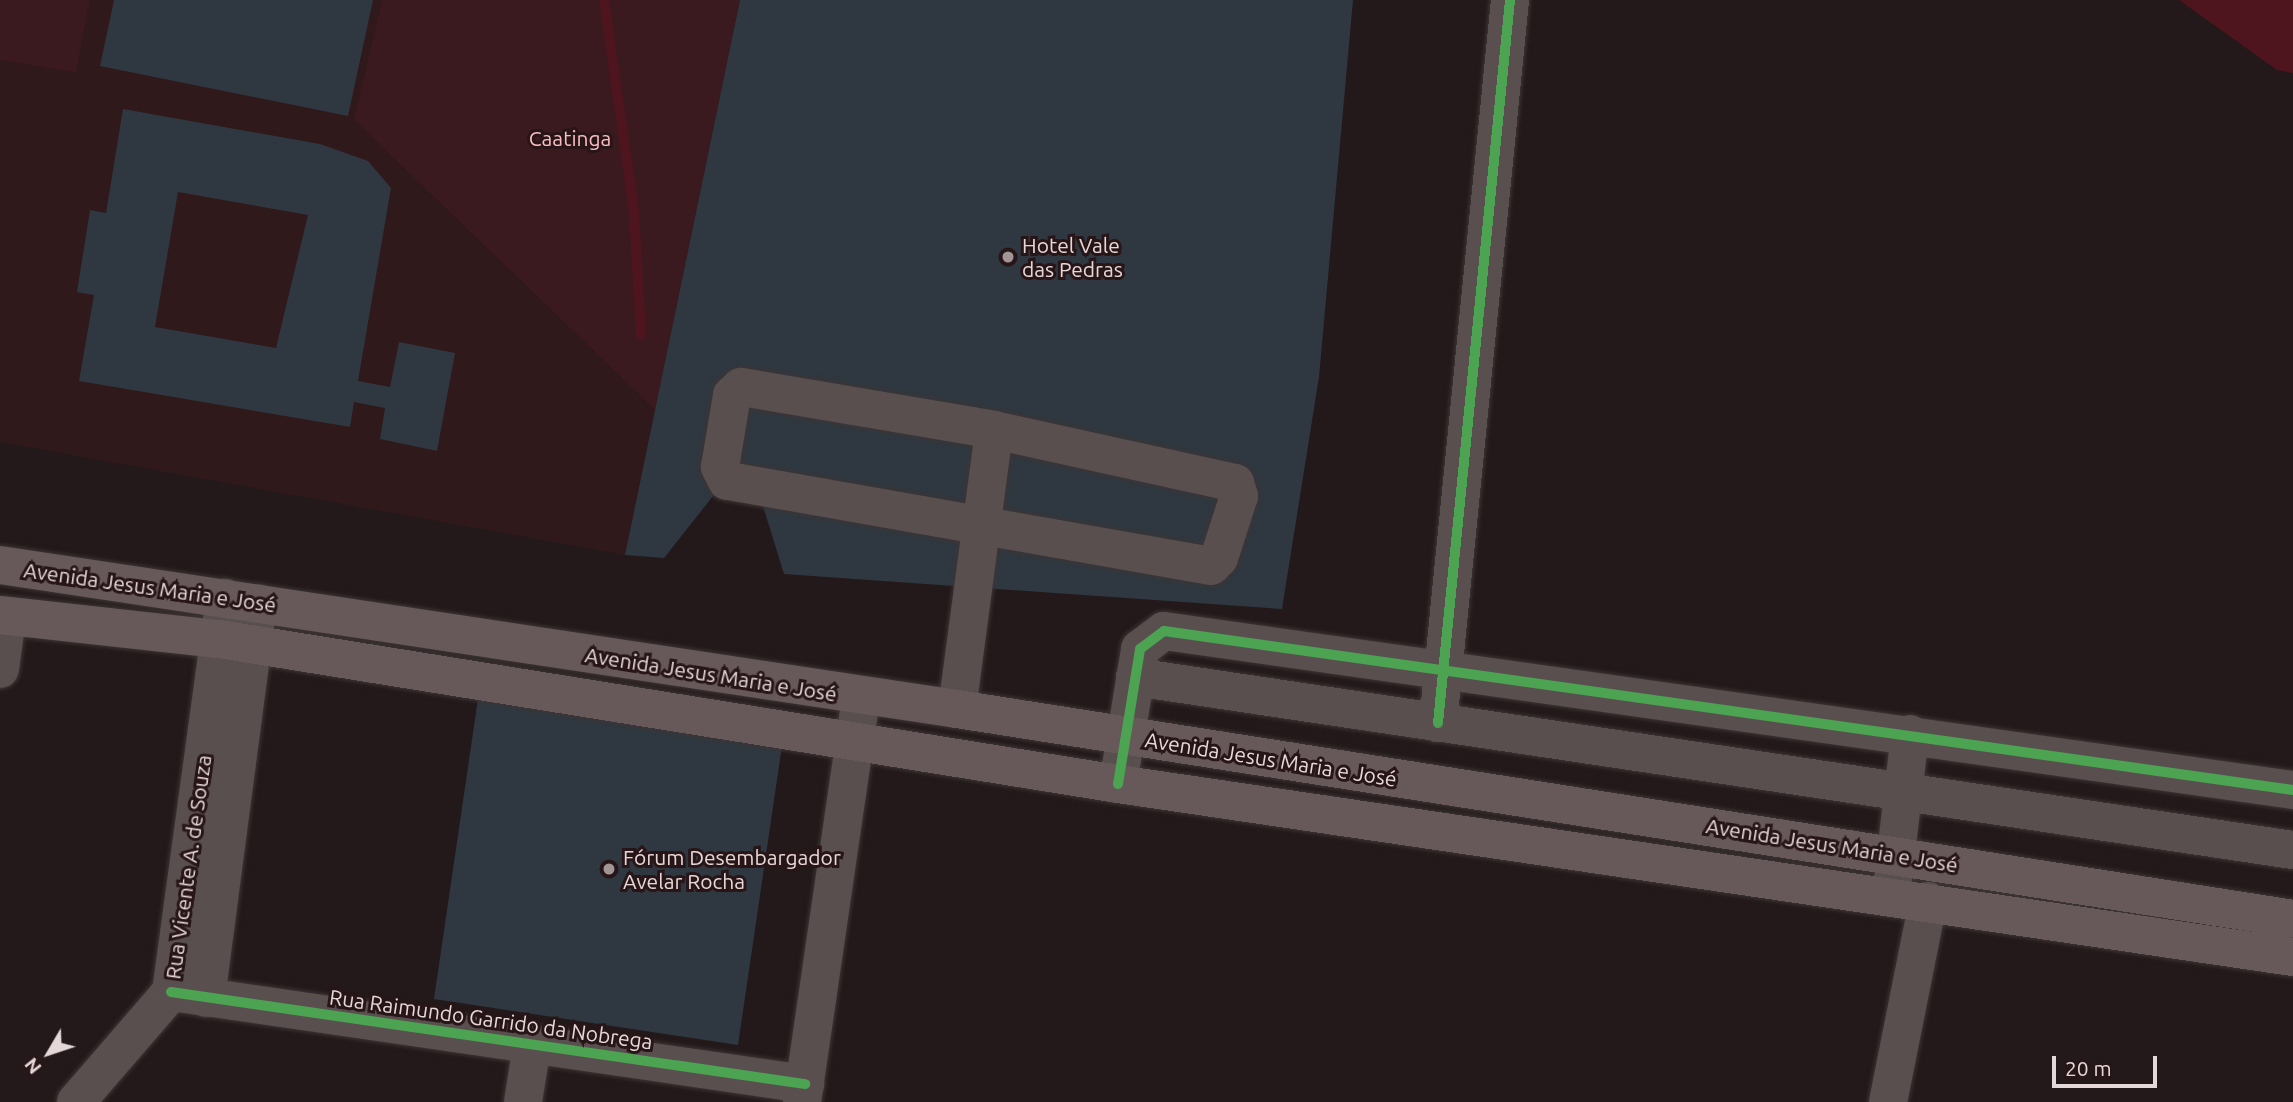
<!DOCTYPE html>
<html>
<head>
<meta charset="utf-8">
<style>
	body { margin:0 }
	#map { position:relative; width:2293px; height:1102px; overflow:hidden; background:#23191a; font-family:Ubuntu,sans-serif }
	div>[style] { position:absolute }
	.built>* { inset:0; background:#2f191b }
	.green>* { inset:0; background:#3a1a1e }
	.water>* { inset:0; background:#4f151f }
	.stream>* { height:10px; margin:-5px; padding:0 5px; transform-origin:5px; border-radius:5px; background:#4f151f }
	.building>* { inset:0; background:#2f3840 }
	.roads { filter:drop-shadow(0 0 2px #3d3535) drop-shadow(0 0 2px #3d3535) }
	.minor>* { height:38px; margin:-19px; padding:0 19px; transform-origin:19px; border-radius:19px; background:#594f4f }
	.major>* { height:38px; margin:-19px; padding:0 19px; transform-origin:19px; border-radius:19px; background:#67595a }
	.cycleway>* { height:10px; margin:-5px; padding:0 5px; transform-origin:5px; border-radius:5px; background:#4ca352 }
	.dots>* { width:19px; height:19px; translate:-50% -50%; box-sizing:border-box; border:4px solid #271517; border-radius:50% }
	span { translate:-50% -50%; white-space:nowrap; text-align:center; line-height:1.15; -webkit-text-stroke:6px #271517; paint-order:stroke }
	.park-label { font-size:21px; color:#fcbdc2 }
	.poi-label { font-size:21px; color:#e5d8d8 }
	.left { translate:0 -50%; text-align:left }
	.street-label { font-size:21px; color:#e5d8d8 }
	.north { position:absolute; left:14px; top:1018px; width:70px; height:70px; -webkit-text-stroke:5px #271517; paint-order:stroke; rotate:231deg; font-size:19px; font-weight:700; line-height:28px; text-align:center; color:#e5d8d8 }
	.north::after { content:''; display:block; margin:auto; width:24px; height:32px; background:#e5d8d8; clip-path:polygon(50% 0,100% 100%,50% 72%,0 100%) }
	.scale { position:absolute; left:2052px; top:1056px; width:105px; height:32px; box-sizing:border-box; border:4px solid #e5d8d8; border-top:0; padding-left:9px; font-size:21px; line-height:24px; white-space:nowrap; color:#e5d8d8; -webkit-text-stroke:5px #271517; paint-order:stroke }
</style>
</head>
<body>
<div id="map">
	<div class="built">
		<div style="clip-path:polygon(90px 0,382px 0,355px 121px,655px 410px,625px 555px,0 442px,0 60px,76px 73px)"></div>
	</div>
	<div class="green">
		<div style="clip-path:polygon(0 0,90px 0,76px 73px,0 60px)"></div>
		<div style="clip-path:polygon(382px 0,740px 0,655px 410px,354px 120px)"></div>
	</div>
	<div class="water">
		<div style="clip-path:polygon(2179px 0,2293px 0,2293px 73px,2277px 70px)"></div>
	</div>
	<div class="stream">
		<div style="left:604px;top:0;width:214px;rotate:81.9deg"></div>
		<div style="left:634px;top:212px;width:123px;rotate:86.7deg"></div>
	</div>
	<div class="building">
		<div style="clip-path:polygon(114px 0,373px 0,348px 116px,100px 66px)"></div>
		<div style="clip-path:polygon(740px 0,1353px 0,1319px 377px,1282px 609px,784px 574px,763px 506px,713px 496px,664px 558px,625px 555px)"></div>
		<div style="clip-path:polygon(evenodd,123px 109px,320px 144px,368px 161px,391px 188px,358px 381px,390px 387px,399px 342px,455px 353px,437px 451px,380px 439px,385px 408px,354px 402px,350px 427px,79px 381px,94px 295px,77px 292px,90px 210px,106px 213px,123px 109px,178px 192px,308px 215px,276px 348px,155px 327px,178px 192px)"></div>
		<div style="clip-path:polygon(479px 692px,783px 739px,738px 1045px,434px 999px)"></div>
	</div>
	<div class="roads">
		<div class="minor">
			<div style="left:741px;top:387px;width:257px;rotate:9.6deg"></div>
			<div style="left:994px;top:430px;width:247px;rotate:12.4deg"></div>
			<div style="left:1235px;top:483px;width:14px;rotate:73deg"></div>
			<div style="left:1239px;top:496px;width:65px;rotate:107.9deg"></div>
			<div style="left:1219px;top:558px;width:11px;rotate:135deg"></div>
			<div style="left:1211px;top:566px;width:491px;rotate:-170deg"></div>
			<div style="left:727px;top:481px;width:16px;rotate:-117deg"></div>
			<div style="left:720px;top:467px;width:73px;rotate:-80.5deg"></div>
			<div style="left:732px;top:395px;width:12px;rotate:-42deg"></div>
			<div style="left:0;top:669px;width:52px;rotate:-82.3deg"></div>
			<div style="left:1135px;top:677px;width:1171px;rotate:8.5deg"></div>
			<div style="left:957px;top:709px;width:281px;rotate:-82.4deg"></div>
			<div style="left:1438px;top:723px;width:727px;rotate:-84.31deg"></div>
			<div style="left:1118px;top:784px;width:137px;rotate:-80.7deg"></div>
			<div style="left:1140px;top:649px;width:30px;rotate:-37deg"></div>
			<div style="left:1164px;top:631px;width:1140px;rotate:8.02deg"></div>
			<div style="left:1891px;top:896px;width:163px;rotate:-83.3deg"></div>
			<div style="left:171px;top:992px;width:641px;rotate:8.26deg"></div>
			<div style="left:206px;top:998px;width:398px;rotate:-82.5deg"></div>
			<div style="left:76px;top:1102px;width:145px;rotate:-49.2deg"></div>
			<div style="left:171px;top:992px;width:398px;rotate:-82.2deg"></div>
			<div style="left:523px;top:1102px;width:58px;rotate:-81deg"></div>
			<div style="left:802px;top:1102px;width:409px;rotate:-81.7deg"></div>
			<div style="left:1888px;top:1102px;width:205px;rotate:-78.7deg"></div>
		</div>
		<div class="major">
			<div style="left:0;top:565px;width:968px;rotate:8.56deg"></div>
			<div style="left:957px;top:709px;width:1352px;rotate:8.93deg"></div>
			<div style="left:0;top:615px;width:220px;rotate:6.3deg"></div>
			<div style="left:219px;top:639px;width:911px;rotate:9.16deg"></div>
			<div style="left:1118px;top:784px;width:1188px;rotate:8.38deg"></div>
		</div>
	</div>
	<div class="cycleway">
		<div style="left:1438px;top:723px;width:727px;rotate:-84.31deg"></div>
		<div style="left:1118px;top:784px;width:137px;rotate:-80.7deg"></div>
		<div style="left:1140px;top:649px;width:30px;rotate:-37deg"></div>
		<div style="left:1164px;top:631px;width:1140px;rotate:8.02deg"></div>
		<div style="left:171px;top:992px;width:641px;rotate:8.26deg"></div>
	</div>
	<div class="dots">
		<div style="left:1008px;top:257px;background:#a19596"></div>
		<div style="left:609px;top:869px;background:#a19596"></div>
	</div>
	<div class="park-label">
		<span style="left:570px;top:138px">Caatinga</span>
	</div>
	<div class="poi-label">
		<span class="left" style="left:1022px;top:257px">Hotel Vale<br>das Pedras</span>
		<span class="left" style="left:623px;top:869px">Fórum Desembargador<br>Avelar Rocha</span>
	</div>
	<div class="street-label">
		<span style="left:150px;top:587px;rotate:8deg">Avenida Jesus Maria e José</span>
		<span style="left:711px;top:674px;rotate:9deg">Avenida Jesus Maria e José</span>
		<span style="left:1271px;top:759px;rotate:9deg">Avenida Jesus Maria e José</span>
		<span style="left:1832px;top:845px;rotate:9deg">Avenida Jesus Maria e José</span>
		<span style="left:188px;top:867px;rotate:-82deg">Rua Vicente A. de Souza</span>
		<span style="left:491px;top:1019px;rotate:8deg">Rua Raimundo Garrido da Nobrega</span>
	</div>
	<div class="north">N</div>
	<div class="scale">20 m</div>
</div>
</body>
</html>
